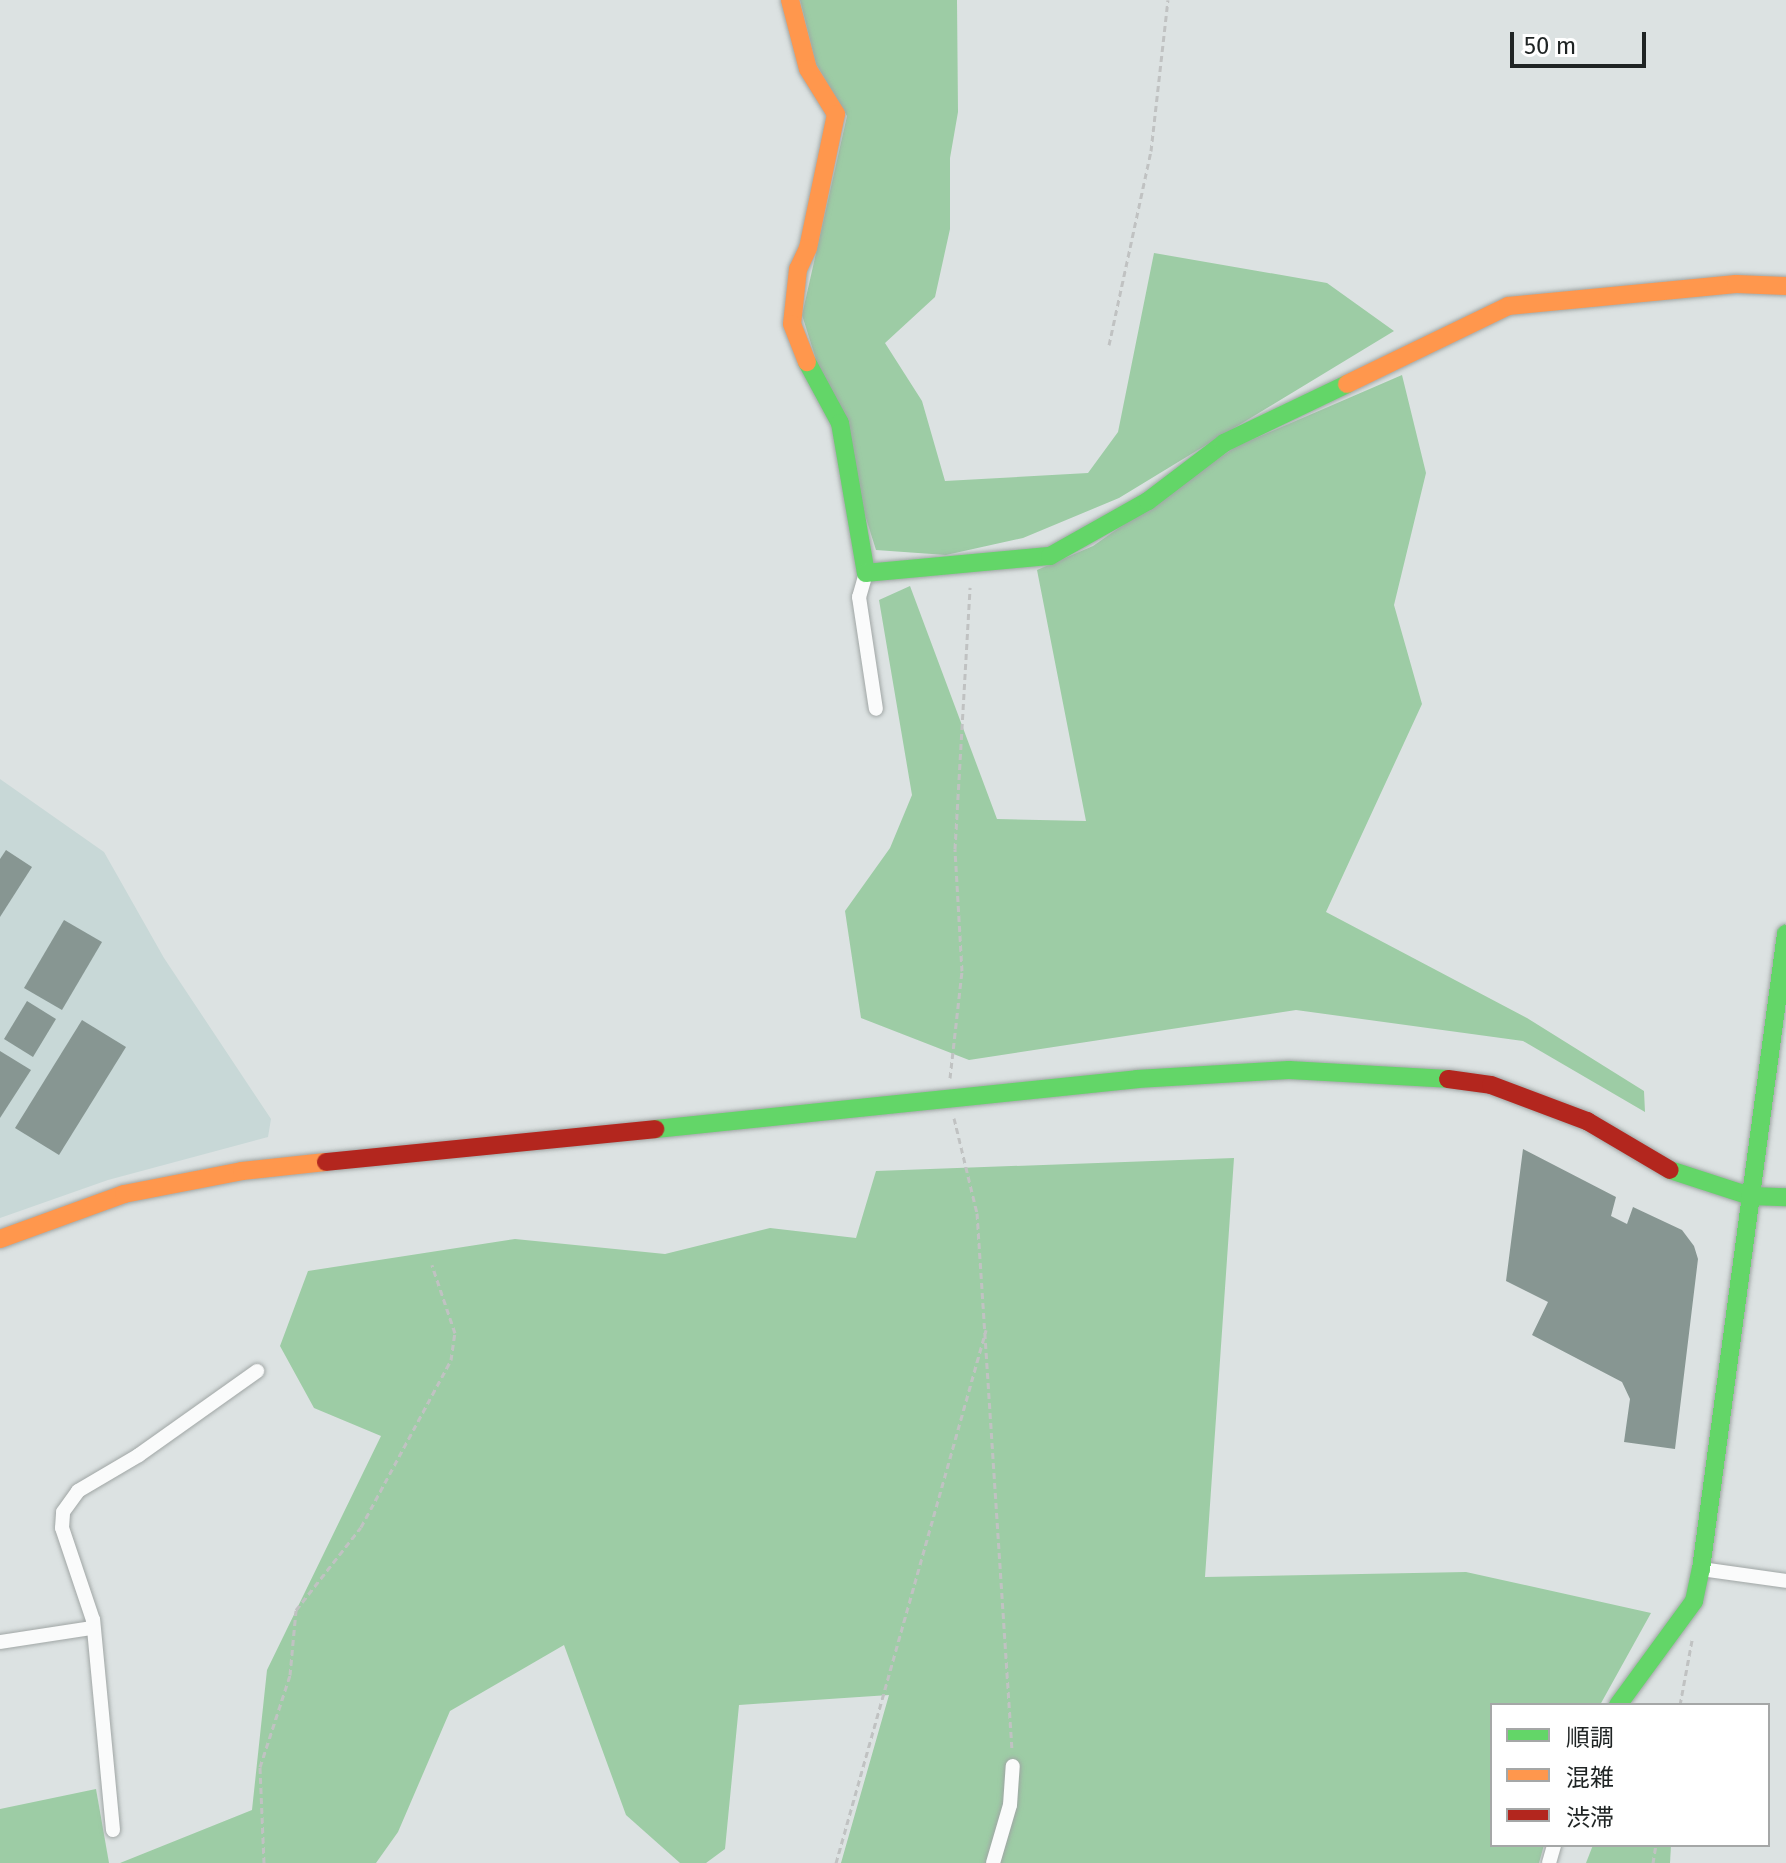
<!DOCTYPE html>
<html>
<head>
<meta charset="utf-8">
<style>
	body { margin:0 }
	#map { position:relative; width:1786px; height:1863px; overflow:hidden; background:#dce2e2; font-family:"Fira Sans","Noto Sans JP",sans-serif }
	div>[style] { position:absolute }
	.built>* { inset:0; background:#c8d8d7 }
	.forest>* { inset:0; background:#9dcca5 }
	.building>* { inset:0; background:#879692 }
	.path>* { height:3px; margin-top:-1.5px; transform-origin:0; background:repeating-linear-gradient(90deg,#c0c2c2 0 6px,transparent 0 10px) }
	.roads { filter:drop-shadow(0 0 2px #a0a6a5) drop-shadow(0 0 2px #a0a6a5) }
	.street>* { height:14px; margin:-7px; padding:0 7px; transform-origin:7px; border-radius:7px; background:#fafbfb }
	.fast>* { height:18px; margin:-9px; padding:0 9px; transform-origin:9px; border-radius:9px; background:#63d668 }
	.slow>* { height:18px; margin:-9px; padding:0 9px; transform-origin:9px; border-radius:9px; background:#ff974d }
	.jam>* { height:18px; margin:-9px; padding:0 9px; transform-origin:9px; border-radius:9px; background:#b3261e }
	span { translate:-50% -50%; white-space:nowrap; text-align:center; line-height:1.15; -webkit-text-stroke:8px #fff; paint-order:stroke }
	.legend { position:absolute; left:1490px; top:1703px; width:280px; height:144px; box-sizing:border-box; background:#fff; border:2px solid #a5a7a7; margin:0; padding:10px 14px; list-style:none; font-size:24px; color:#1f2424 }
	.legend li { display:flex; align-items:center; gap:16px; height:40px }
	.legend b { width:40px; border:2px solid #a5a7a7 }
	.scale { position:absolute; left:1510px; top:32px; width:136px; height:36px; box-sizing:border-box; border:4px solid #1f2424; border-top:0; padding-left:10px; font-size:24px; line-height:28px; white-space:nowrap; color:#1f2424; -webkit-text-stroke:6px #fff; paint-order:stroke }
</style>
</head>
<body>
<div id="map">
	<div class="built">
		<div style="clip-path:polygon(0 779px,104px 852px,164px 958px,271px 1119px,268px 1137px,108px 1180px,0 1218px)"></div>
	</div>
	<div class="forest">
		<div style="clip-path:polygon(800px 0,957px 0,958px 112px,950px 158px,950px 229px,935px 297px,885px 343px,922px 401px,945px 481px,1088px 473px,1118px 432px,1154px 253px,1327px 283px,1394px 331px,1119px 498px,1023px 538px,946px 555px,876px 550px,802px 315px,847px 116px,816px 64px)"></div>
		<div style="clip-path:polygon(1402px 375px,1426px 473px,1394px 605px,1422px 704px,1326px 912px,1527px 1018px,1644px 1091px,1645px 1112px,1523px 1041px,1296px 1010px,969px 1060px,861px 1018px,845px 911px,890px 848px,912px 795px,879px 600px,910px 586px,997px 819px,1086px 821px,1037px 570px,1093px 546px,1235px 447px)"></div>
		<div style="clip-path:polygon(1234px 1158px,1205px 1577px,1466px 1572px,1651px 1613px,1600px 1705px,1492px 1705px,1492px 1845px,1544px 1845px,1539px 1863px,841px 1863px,889px 1695px,739px 1705px,725px 1849px,706px 1863px,680px 1863px,626px 1815px,564px 1645px,450px 1711px,398px 1832px,376px 1863px,120px 1863px,252px 1810px,267px 1670px,381px 1436px,314px 1408px,280px 1346px,308px 1271px,515px 1239px,665px 1254px,770px 1228px,856px 1238px,876px 1171px)"></div>
		<div style="clip-path:polygon(96px 1789px,109px 1863px,0 1863px,0 1809px)"></div>
		<div style="clip-path:polygon(1593px 1845px,1671px 1845px,1670px 1863px,1586px 1863px)"></div>
	</div>
	<div class="building">
		<div style="clip-path:polygon(6px 850px,32px 867px,0 917px,0 859px)"></div>
		<div style="clip-path:polygon(64px 920px,102px 942px,62px 1010px,24px 988px)"></div>
		<div style="clip-path:polygon(27px 1001px,56px 1019px,33px 1057px,4px 1039px)"></div>
		<div style="clip-path:polygon(82px 1020px,126px 1047px,59px 1155px,15px 1128px)"></div>
		<div style="clip-path:polygon(0 1051px,31px 1070px,0 1118px)"></div>
		<div style="clip-path:polygon(1523px 1149px,1616px 1197px,1611px 1216px,1627px 1224px,1633px 1207px,1682px 1230px,1694px 1246px,1698px 1259px,1675px 1449px,1624px 1442px,1630px 1399px,1622px 1382px,1532px 1335px,1548px 1302px,1506px 1281px)"></div>
	</div>
	<div class="path">
		<div style="left:1109px;top:345px;width:198px;rotate:-77.8deg"></div>
		<div style="left:1151px;top:151px;width:152px;rotate:-83.6deg"></div>
		<div style="left:950px;top:1078px;width:108px;rotate:-83.6deg"></div>
		<div style="left:962px;top:971px;width:122px;rotate:-93.3deg"></div>
		<div style="left:955px;top:849px;width:262px;rotate:-86.7deg"></div>
		<div style="left:954px;top:1118px;width:98px;rotate:76.4deg"></div>
		<div style="left:977px;top:1213px;width:538px;rotate:86.27deg"></div>
		<div style="left:1680px;top:1705px;width:66px;rotate:-79.5deg"></div>
		<div style="left:264px;top:1863px;width:96px;rotate:-92.4deg"></div>
		<div style="left:260px;top:1767px;width:97px;rotate:-71.9deg"></div>
		<div style="left:290px;top:1675px;width:65px;rotate:-84.7deg"></div>
		<div style="left:296px;top:1610px;width:105px;rotate:-51.9deg"></div>
		<div style="left:361px;top:1527px;width:190px;rotate:-61.7deg"></div>
		<div style="left:451px;top:1360px;width:27px;rotate:-82deg"></div>
		<div style="left:455px;top:1333px;width:72px;rotate:-108.7deg"></div>
		<div style="left:836px;top:1863px;width:554px;rotate:-74.28deg"></div>
		<div style="left:1653px;top:1863px;width:18px;rotate:-81deg"></div>
	</div>
	<div class="roads">
		<div class="street">
			<div style="left:866px;top:573px;width:25px;rotate:106deg"></div>
			<div style="left:859px;top:597px;width:113px;rotate:81.4deg"></div>
			<div style="left:1701px;top:1569px;width:86px;rotate:8deg"></div>
			<div style="left:0;top:1642px;width:93px;rotate:-8.7deg"></div>
			<div style="left:113px;top:1830px;width:211px;rotate:-95.4deg"></div>
			<div style="left:93px;top:1620px;width:97px;rotate:-108.6deg"></div>
			<div style="left:62px;top:1528px;width:16px;rotate:-86deg"></div>
			<div style="left:63px;top:1512px;width:26px;rotate:-54deg"></div>
			<div style="left:78px;top:1491px;width:71px;rotate:-30.5deg"></div>
			<div style="left:139px;top:1455px;width:145px;rotate:-35.4deg"></div>
			<div style="left:993px;top:1863px;width:60px;rotate:-73.7deg"></div>
			<div style="left:1010px;top:1805px;width:39px;rotate:-86deg"></div>
			<div style="left:1549px;top:1863px;width:19px;rotate:-74deg"></div>
		</div>
		<div class="fast">
			<div style="left:807px;top:362px;width:69px;rotate:61.6deg"></div>
			<div style="left:840px;top:423px;width:152px;rotate:80.2deg"></div>
			<div style="left:866px;top:573px;width:185px;rotate:-5.3deg"></div>
			<div style="left:1050px;top:556px;width:112px;rotate:-29.3deg"></div>
			<div style="left:1148px;top:501px;width:96px;rotate:-37.3deg"></div>
			<div style="left:1224px;top:443px;width:136px;rotate:-25.6deg"></div>
			<div style="left:655px;top:1129px;width:485px;rotate:-5.9deg"></div>
			<div style="left:1137px;top:1079px;width:152px;rotate:-3.4deg"></div>
			<div style="left:1289px;top:1070px;width:159px;rotate:3.2deg"></div>
			<div style="left:1670px;top:1170px;width:84px;rotate:18deg"></div>
			<div style="left:1750px;top:1196px;width:36px;rotate:2deg"></div>
			<div style="left:1618px;top:1705px;width:129px;rotate:-53.8deg"></div>
			<div style="left:1694px;top:1601px;width:33px;rotate:-78deg"></div>
			<div style="left:1701px;top:1569px;width:641px;rotate:-82.38deg"></div>
		</div>
		<div class="slow">
			<div style="left:790px;top:0;width:71px;rotate:75.4deg"></div>
			<div style="left:808px;top:69px;width:53px;rotate:58.1deg"></div>
			<div style="left:836px;top:114px;width:137px;rotate:101.8deg"></div>
			<div style="left:808px;top:248px;width:23px;rotate:115deg"></div>
			<div style="left:798px;top:269px;width:55px;rotate:96.2deg"></div>
			<div style="left:792px;top:324px;width:41px;rotate:68.5deg"></div>
			<div style="left:1347px;top:384px;width:179px;rotate:-25.8deg"></div>
			<div style="left:1508px;top:306px;width:229px;rotate:-5.5deg"></div>
			<div style="left:1736px;top:284px;width:50px;rotate:2.3deg"></div>
			<div style="left:0;top:1239px;width:132px;rotate:-19.9deg"></div>
			<div style="left:124px;top:1194px;width:120px;rotate:-11deg"></div>
			<div style="left:242px;top:1171px;width:84px;rotate:-6.1deg"></div>
		</div>
		<div class="jam">
			<div style="left:1448px;top:1079px;width:43px;rotate:7.9deg"></div>
			<div style="left:1491px;top:1085px;width:103px;rotate:20.6deg"></div>
			<div style="left:1587px;top:1121px;width:96px;rotate:30.6deg"></div>
			<div style="left:326px;top:1162px;width:331px;rotate:-5.7deg"></div>
		</div>
	</div>
	<ul class="legend">
	<li><b style="height:10px;background:#63d668"></b>順調</li>
	<li><b style="height:10px;background:#ff974d"></b>混雑</li>
	<li><b style="height:10px;background:#b3261e"></b>渋滞</li>
	</ul>
	<div class="scale">50 m</div>
</div>
</body>
</html>
